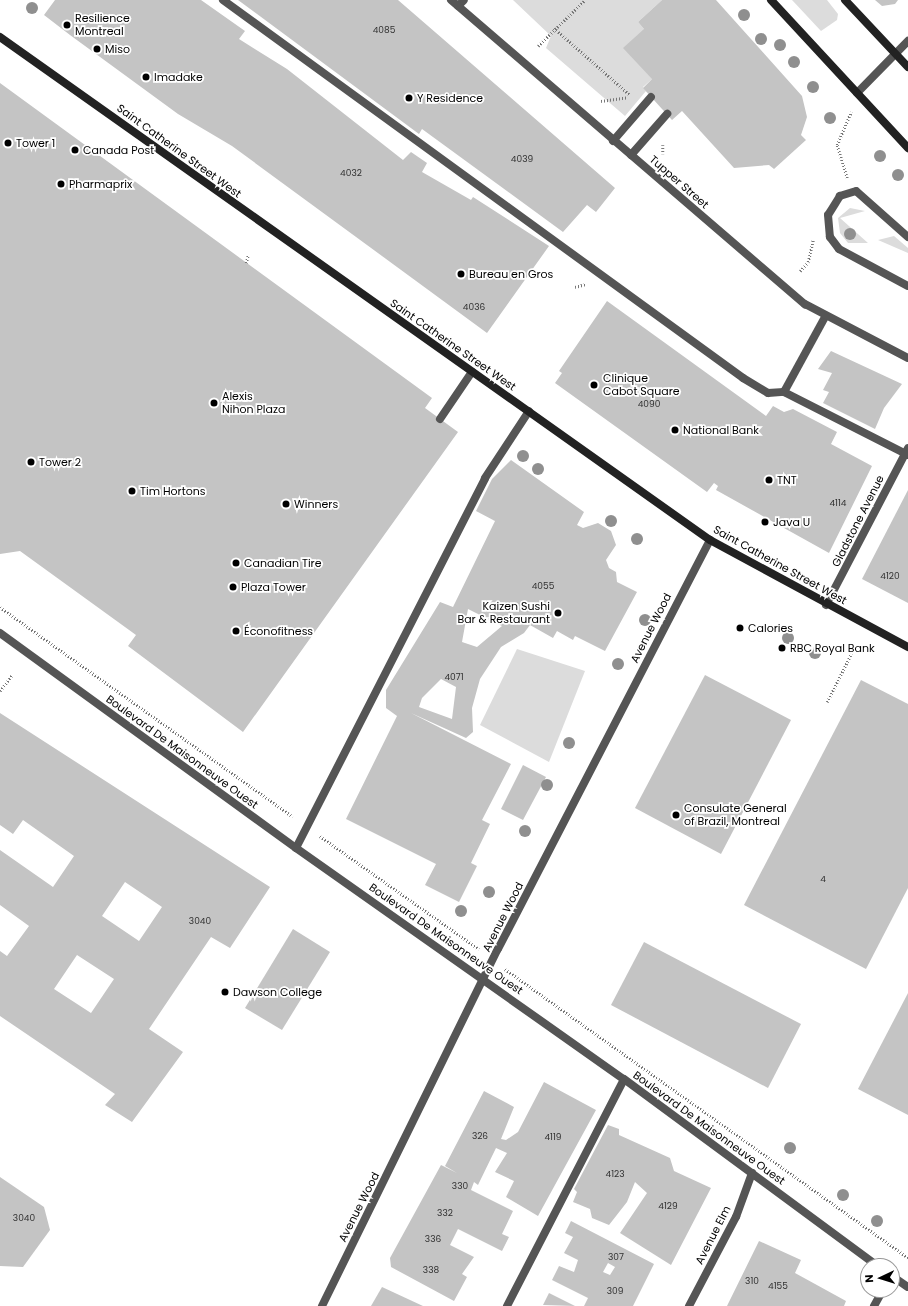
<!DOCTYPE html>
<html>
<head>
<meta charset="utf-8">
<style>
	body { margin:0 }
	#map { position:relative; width:908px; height:1306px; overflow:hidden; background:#fff; font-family:Poppins,sans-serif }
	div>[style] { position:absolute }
	.green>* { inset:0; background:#dcdcdc }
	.building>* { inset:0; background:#c4c4c4 }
	.path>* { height:2.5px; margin-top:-1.25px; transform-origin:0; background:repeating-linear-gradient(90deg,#777 0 1px,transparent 0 3px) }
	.lane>* { height:8px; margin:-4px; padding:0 4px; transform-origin:4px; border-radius:4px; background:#555 }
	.street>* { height:8px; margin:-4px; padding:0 4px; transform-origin:4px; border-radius:4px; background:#555 }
	.secondary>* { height:8px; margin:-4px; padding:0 4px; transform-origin:4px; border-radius:4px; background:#222 }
	.trees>* { width:12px; height:12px; margin:-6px; border-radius:50%; background:#8f8f8f }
	.dots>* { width:11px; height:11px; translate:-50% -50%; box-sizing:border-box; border:2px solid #fff; border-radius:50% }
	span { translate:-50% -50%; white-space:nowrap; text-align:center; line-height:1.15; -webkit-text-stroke:3.5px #fff; paint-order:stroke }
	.number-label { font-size:9px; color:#313131 }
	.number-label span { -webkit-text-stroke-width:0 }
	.poi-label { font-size:11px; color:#000 }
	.left { translate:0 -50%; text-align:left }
	.right { translate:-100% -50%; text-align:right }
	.street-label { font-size:11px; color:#000 }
	.north { position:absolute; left:860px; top:1258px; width:40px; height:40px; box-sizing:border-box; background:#fff; border:1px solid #999; border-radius:50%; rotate:266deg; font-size:11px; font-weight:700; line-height:16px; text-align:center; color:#000 }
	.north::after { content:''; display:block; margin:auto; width:14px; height:18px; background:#000; clip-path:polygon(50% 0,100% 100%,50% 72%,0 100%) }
</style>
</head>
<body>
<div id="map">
	<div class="green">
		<div style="clip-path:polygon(513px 0,662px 0,638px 22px,644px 29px,652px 79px,643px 87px,646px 91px,625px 116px,546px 48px,551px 36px)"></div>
		<div style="clip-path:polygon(792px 0,827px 0,838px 14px,837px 20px,821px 31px)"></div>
		<div style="clip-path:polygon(850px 208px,865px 211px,840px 218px,868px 243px,848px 243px,840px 233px,838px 218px)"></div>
		<div style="clip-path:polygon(894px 236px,908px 248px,908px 253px,878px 240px)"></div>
		<div style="clip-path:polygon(517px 649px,585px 671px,549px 762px,480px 725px)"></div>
	</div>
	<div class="building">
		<div style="clip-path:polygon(55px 0,201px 0,245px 31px,239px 39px,287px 69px,403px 160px,411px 152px,427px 163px,422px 172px,471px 200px,473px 197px,549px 246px,487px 333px,232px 146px,178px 114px,70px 35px,44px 15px)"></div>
		<div style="clip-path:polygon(238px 0,398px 0,615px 188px,596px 212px,587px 205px,563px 232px,422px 129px,419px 134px)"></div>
		<div style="clip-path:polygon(662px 0,716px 0,802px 96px,807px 117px,801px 135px,806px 140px,774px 169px,769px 165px,734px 168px,682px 111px,672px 120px,643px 88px,652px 79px,623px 48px,644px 29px,638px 22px)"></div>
		<div style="clip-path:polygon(875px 0,898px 0,895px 4px,882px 6px)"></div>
		<div style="clip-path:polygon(0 83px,432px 398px,425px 408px,458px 432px,243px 732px,128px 646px,136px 635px,20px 551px,0 554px)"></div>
		<div style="clip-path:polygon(607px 301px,766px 416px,773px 406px,784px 412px,793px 409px,837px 432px,831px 444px,872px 466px,829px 553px,716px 490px,718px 486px,714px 483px,707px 492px,555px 383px,562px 373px,559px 371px)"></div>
		<div style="clip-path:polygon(831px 351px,902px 384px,884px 408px,875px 429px,823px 403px,829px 392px,823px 390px,832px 373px,818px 369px)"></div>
		<div style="clip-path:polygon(evenodd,511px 460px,584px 512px,577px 525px,583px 528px,598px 523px,611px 531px,616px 545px,606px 560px,609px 568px,616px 572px,617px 582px,637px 592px,605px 651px,575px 636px,573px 640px,557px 631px,553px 638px,530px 625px,524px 633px,501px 647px,480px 679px,472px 708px,473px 732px,466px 738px,411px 713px,511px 764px,482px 820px,490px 824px,471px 863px,477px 866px,459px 902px,425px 885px,436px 864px,346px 819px,397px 716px,386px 708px,386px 690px,440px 602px,453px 607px,495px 521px,476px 511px,492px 479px,511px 460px,468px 609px,502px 626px,477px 647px,462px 642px,468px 609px,511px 460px,441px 679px,456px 687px,452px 719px,419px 707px,422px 698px,441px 679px)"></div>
		<div style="clip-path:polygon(908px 490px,908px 603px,862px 579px)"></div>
		<div style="clip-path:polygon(705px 675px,791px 720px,721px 854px,635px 808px)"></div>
		<div style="clip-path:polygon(861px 680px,908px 704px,908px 888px,866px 969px,744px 905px)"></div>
		<div style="clip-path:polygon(evenodd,0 713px,270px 887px,230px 948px,211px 937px,149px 1029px,183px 1052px,132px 1122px,105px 1105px,115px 1094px,0 1016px,0 951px,7px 956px,29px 926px,0 905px,0 850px,53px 887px,74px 856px,23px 820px,13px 834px,0 825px,0 713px,125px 882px,162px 907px,139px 941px,102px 916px,125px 882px,0 713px,77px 955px,114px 979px,91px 1013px,54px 989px,77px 955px)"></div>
		<div style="clip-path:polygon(523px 765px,546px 777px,523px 820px,501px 809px)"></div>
		<div style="clip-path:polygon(293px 929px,330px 952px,282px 1030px,245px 1008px)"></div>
		<div style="clip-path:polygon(644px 942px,801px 1024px,768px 1088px,611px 1005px)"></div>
		<div style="clip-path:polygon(908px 993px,908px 1115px,858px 1089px)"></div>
		<div style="clip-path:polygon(544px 1082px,596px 1110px,538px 1216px,506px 1197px,514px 1181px,495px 1172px,507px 1153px,496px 1148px,478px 1185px,474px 1182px,471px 1190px,513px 1211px,502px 1234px,509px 1237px,502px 1251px,458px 1229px,450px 1245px,474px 1257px,462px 1274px,467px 1277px,454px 1301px,391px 1267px,390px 1258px,441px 1165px,457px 1173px,445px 1166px,484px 1091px,514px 1107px,501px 1139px,506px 1140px,518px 1132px)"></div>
		<div style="clip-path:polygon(608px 1125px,619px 1129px,619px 1135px,670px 1158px,674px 1171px,711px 1188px,671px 1265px,620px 1233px,647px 1193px,635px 1182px,627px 1202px,609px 1225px,592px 1218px,590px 1209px,573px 1202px,577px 1192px,574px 1189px)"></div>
		<div style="clip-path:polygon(0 1177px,44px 1207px,50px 1230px,23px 1267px,0 1266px)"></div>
		<div style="clip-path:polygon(evenodd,571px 1221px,654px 1264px,633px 1306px,584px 1306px,588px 1298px,552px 1280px,559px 1266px,574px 1272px,578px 1260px,564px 1253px,573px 1237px,565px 1233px,571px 1221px,608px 1263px,615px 1267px,610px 1275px,603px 1272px,608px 1263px)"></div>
		<div style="clip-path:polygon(759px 1241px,801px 1260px,795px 1273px,846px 1301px,844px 1306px,727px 1306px)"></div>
		<div style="clip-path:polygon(382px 1287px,423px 1306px,371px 1306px)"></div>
		<div style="clip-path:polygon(549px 1293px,575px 1306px,543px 1305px)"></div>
	</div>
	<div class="path">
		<div style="left:554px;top:28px;width:101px;rotate:41.4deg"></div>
		<div style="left:538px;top:46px;width:66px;rotate:-44.4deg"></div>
		<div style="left:601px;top:101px;width:27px;rotate:-8deg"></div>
		<div style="left:663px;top:145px;width:9px;rotate:90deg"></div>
		<div style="left:847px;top:178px;width:34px;rotate:-107deg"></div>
		<div style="left:837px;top:145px;width:36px;rotate:-67deg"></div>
		<div style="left:246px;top:263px;width:8px;rotate:-76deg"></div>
		<div style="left:800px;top:271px;width:12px;rotate:-48deg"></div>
		<div style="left:808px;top:262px;width:23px;rotate:-77deg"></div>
		<div style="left:575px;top:287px;width:11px;rotate:-15deg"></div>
		<div style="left:0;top:607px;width:360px;rotate:35.6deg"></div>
		<div style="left:0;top:691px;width:20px;rotate:-53deg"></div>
		<div style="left:827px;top:702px;width:54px;rotate:-63.4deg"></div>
		<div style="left:320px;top:836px;width:195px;rotate:35.4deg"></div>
		<div style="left:505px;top:969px;width:496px;rotate:35.6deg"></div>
	</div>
	<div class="lane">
		<div style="left:223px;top:0;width:643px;rotate:36.01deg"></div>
		<div style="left:743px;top:378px;width:29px;rotate:31deg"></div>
		<div style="left:768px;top:393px;width:16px;rotate:-4deg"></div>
		<div style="left:784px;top:392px;width:139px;rotate:26.9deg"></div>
		<div style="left:458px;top:6px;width:8px;rotate:-45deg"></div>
		<div style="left:613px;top:141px;width:58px;rotate:-49.2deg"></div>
		<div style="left:631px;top:155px;width:55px;rotate:-48.7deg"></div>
		<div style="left:908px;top:237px;width:69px;rotate:-138.5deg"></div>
		<div style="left:856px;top:191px;width:17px;rotate:163deg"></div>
		<div style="left:840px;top:196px;width:22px;rotate:122deg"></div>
		<div style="left:828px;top:215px;width:22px;rotate:85deg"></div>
		<div style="left:830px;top:237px;width:15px;rotate:53deg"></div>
		<div style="left:839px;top:249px;width:78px;rotate:28.2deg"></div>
		<div style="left:784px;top:392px;width:85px;rotate:-61.3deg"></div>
		<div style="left:440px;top:419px;width:57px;rotate:-55.8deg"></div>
		<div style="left:296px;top:848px;width:415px;rotate:-62.9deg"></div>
		<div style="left:485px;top:478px;width:80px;rotate:-56.7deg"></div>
		<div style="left:507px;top:1306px;width:255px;rotate:-62.7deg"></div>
		<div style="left:874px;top:1306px;width:18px;rotate:-61deg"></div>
	</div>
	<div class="street">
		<div style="left:451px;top:0;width:467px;rotate:40.7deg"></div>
		<div style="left:805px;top:304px;width:116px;rotate:27.7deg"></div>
		<div style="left:857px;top:93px;width:73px;rotate:-45.6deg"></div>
		<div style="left:826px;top:605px;width:177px;rotate:-62.4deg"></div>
		<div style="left:0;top:633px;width:366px;rotate:36deg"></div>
		<div style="left:296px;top:848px;width:401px;rotate:35.2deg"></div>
		<div style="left:624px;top:1079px;width:315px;rotate:36.4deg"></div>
		<div style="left:892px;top:1276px;width:19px;rotate:35deg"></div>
		<div style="left:322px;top:1306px;width:398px;rotate:-63.8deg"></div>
		<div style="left:498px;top:949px;width:461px;rotate:-62.6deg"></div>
		<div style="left:689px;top:1306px;width:101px;rotate:-62.2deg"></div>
		<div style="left:736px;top:1217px;width:47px;rotate:-70deg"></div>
	</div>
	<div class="secondary">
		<div style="left:771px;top:0;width:202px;rotate:47.2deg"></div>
		<div style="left:845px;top:0;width:92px;rotate:46.8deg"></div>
		<div style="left:0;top:37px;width:870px;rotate:35.32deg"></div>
		<div style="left:710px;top:540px;width:225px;rotate:28.4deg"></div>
	</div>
	<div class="trees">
		<div style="left:32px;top:8px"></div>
		<div style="left:744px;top:15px"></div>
		<div style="left:761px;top:39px"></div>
		<div style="left:780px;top:45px"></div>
		<div style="left:794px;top:62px"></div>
		<div style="left:813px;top:87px"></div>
		<div style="left:830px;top:118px"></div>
		<div style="left:880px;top:156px"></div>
		<div style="left:898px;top:175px"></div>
		<div style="left:850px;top:234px"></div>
		<div style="left:523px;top:456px"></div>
		<div style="left:538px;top:469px"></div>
		<div style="left:611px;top:521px"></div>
		<div style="left:637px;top:539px"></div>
		<div style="left:645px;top:620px"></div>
		<div style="left:788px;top:638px"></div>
		<div style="left:815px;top:653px"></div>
		<div style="left:618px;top:664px"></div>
		<div style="left:569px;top:743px"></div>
		<div style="left:547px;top:785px"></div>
		<div style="left:525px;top:831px"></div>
		<div style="left:489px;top:892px"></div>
		<div style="left:461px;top:911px"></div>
		<div style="left:790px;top:1148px"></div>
		<div style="left:843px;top:1195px"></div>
		<div style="left:877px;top:1221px"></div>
	</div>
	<div class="dots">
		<div style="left:67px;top:25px;background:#000"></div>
		<div style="left:97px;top:49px;background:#000"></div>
		<div style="left:146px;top:77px;background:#000"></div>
		<div style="left:409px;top:98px;background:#000"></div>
		<div style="left:8px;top:143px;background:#000"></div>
		<div style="left:75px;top:150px;background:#000"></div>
		<div style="left:61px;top:184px;background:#000"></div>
		<div style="left:461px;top:274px;background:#000"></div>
		<div style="left:594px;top:385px;background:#000"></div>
		<div style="left:214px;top:403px;background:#000"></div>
		<div style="left:675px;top:430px;background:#000"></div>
		<div style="left:31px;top:462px;background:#000"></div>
		<div style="left:769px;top:480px;background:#000"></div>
		<div style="left:132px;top:491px;background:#000"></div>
		<div style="left:286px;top:504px;background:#000"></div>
		<div style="left:765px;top:522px;background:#000"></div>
		<div style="left:236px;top:563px;background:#000"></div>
		<div style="left:233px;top:587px;background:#000"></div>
		<div style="left:558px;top:613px;background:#000"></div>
		<div style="left:740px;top:628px;background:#000"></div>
		<div style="left:236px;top:631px;background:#000"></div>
		<div style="left:782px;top:648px;background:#000"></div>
		<div style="left:676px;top:815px;background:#000"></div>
		<div style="left:225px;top:992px;background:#000"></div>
	</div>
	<div class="number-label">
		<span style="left:384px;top:30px">4085</span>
		<span style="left:522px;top:159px">4039</span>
		<span style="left:351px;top:173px">4032</span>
		<span style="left:474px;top:307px">4036</span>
		<span style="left:649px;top:404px">4090</span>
		<span style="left:838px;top:503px">4114</span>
		<span style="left:890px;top:576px">4120</span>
		<span style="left:543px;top:586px">4055</span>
		<span style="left:454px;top:677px">4071</span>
		<span style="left:823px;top:879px">4</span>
		<span style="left:200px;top:921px">3040</span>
		<span style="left:480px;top:1136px">326</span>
		<span style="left:553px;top:1137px">4119</span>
		<span style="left:615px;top:1174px">4123</span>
		<span style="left:460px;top:1186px">330</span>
		<span style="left:668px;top:1206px">4129</span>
		<span style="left:445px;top:1213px">332</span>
		<span style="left:24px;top:1218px">3040</span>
		<span style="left:433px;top:1239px">336</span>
		<span style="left:616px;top:1257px">307</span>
		<span style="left:431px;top:1270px">338</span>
		<span style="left:752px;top:1281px">310</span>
		<span style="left:778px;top:1286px">4155</span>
		<span style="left:615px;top:1291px">309</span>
	</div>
	<div class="poi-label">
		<span class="left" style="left:75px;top:25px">Resilience<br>Montreal</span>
		<span class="left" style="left:105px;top:49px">Miso</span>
		<span class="left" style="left:154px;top:77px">Imadake</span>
		<span class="left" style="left:417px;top:98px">Y Residence</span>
		<span class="left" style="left:16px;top:143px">Tower 1</span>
		<span class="left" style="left:83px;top:150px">Canada Post</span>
		<span class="left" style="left:69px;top:184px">Pharmaprix</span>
		<span class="left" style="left:469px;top:274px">Bureau en Gros</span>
		<span class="left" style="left:603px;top:385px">Clinique<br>Cabot Square</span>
		<span class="left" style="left:222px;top:403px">Alexis<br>Nihon Plaza</span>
		<span class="left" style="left:683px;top:430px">National Bank</span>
		<span class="left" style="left:39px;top:462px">Tower 2</span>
		<span class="left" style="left:777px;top:480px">TNT</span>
		<span class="left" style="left:140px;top:491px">Tim Hortons</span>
		<span class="left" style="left:294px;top:504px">Winners</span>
		<span class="left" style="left:773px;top:522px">Java U</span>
		<span class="left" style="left:244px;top:563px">Canadian Tire</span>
		<span class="left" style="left:241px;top:587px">Plaza Tower</span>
		<span class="right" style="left:550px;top:613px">Kaizen Sushi<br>Bar &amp; Restaurant</span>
		<span class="left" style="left:748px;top:628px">Calories</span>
		<span class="left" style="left:244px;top:631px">Éconofitness</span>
		<span class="left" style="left:790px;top:648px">RBC Royal Bank</span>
		<span class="left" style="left:684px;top:815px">Consulate General<br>of Brazil, Montreal</span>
		<span class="left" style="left:233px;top:992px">Dawson College</span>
	</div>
	<div class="street-label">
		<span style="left:179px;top:151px;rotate:36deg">Saint Catherine Street West</span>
		<span style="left:679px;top:182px;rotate:41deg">Tupper Street</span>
		<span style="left:453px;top:345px;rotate:35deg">Saint Catherine Street West</span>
		<span style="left:858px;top:521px;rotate:-63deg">Gladstone Avenue</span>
		<span style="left:780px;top:565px;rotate:29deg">Saint Catherine Street West</span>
		<span style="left:651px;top:628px;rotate:-63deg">Avenue Wood</span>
		<span style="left:182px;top:752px;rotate:36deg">Boulevard De Maisonneuve Ouest</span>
		<span style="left:503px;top:917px;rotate:-63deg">Avenue Wood</span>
		<span style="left:446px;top:939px;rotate:35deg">Boulevard De Maisonneuve Ouest</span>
		<span style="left:709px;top:1128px;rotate:36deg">Boulevard De Maisonneuve Ouest</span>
		<span style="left:359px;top:1207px;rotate:-63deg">Avenue Wood</span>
		<span style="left:713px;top:1235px;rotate:-63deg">Avenue Elm</span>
	</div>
	<div class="north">N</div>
</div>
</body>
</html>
